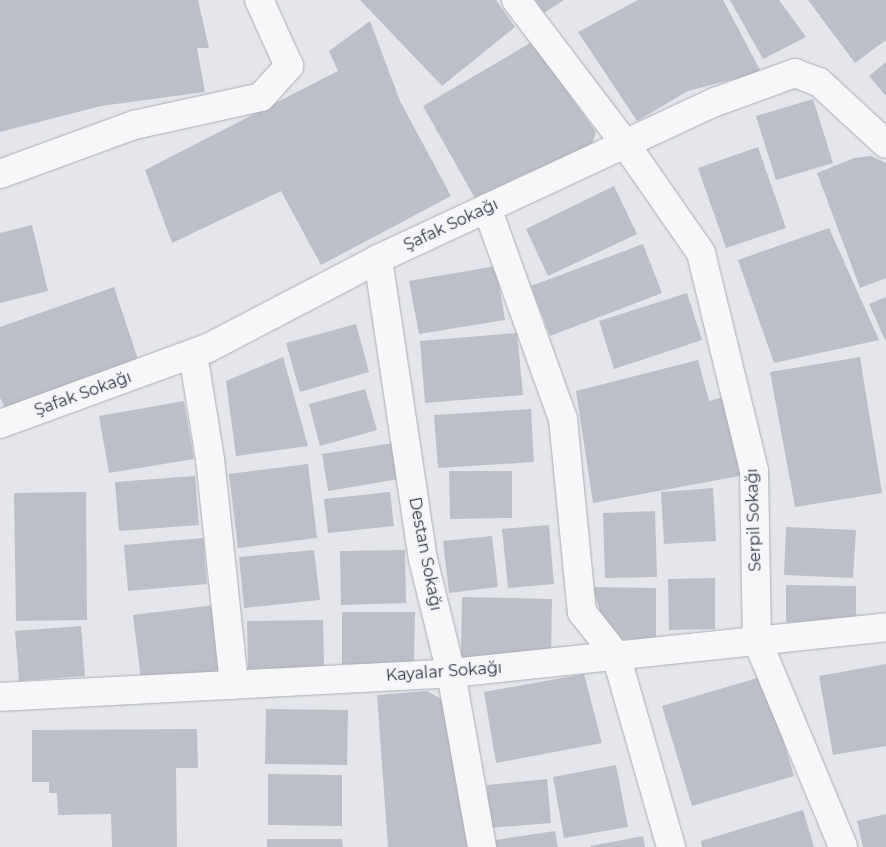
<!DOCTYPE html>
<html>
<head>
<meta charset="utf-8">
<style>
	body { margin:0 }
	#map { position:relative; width:886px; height:847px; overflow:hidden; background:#e4e6eb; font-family:Montserrat,sans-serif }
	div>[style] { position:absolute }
	.building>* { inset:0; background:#bcbfc7 }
	.roads { filter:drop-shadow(0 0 1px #a9adb5) drop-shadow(0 0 1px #a9adb5) }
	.minor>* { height:28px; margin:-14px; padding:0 14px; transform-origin:14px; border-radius:14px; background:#f7f7f9 }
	span { translate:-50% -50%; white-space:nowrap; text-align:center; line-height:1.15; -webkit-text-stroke:4px #f4f5f8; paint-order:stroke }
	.street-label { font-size:16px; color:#2d3342 }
</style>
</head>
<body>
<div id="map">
	<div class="building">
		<div style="clip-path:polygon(0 0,198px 0,209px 48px,197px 48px,205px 92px,101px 106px,0 132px)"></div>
		<div style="clip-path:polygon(360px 0,496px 0,515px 27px,442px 86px)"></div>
		<div style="clip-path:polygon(535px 0,564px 0,544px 13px)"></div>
		<div style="clip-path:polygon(638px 0,723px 0,761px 72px,688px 91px,637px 121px,578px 32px)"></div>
		<div style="clip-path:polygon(730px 0,779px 0,806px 37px,763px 59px)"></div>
		<div style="clip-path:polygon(808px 0,886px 0,886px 40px,855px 63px)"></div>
		<div style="clip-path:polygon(370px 21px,400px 101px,451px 196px,321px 265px,281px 191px,172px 243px,145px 170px,338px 71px,329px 51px)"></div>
		<div style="clip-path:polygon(532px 42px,596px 132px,591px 147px,516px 178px,476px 200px,423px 106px)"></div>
		<div style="clip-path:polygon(886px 62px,886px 96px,869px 76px)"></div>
		<div style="clip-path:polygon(813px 99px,833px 163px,776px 180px,756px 116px)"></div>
		<div style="clip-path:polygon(758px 147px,786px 228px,726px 248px,698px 168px)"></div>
		<div style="clip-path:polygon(871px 156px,886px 163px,886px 278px,860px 288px,817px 173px,854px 158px)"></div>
		<div style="clip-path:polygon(614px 186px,637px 234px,548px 276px,526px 229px)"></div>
		<div style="clip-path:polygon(32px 225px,48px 291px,0 303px,0 233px)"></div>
		<div style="clip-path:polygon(829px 228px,879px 340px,774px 363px,738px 260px)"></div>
		<div style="clip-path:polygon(643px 244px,662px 293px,550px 336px,531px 286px)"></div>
		<div style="clip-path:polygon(496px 266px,505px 320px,419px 334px,409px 281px)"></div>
		<div style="clip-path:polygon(114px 287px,139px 362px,9px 415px,0 398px,0 327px)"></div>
		<div style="clip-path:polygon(687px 293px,702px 340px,614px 369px,599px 321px)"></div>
		<div style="clip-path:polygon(886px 297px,886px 342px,869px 304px)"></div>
		<div style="clip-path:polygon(356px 324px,369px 372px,300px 392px,286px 343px)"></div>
		<div style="clip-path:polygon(517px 333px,523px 395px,425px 403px,420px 341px)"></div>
		<div style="clip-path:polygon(283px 357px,308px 446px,236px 456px,226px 381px)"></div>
		<div style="clip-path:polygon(860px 357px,882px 493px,795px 507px,770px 372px)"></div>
		<div style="clip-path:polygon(698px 360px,709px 401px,730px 395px,745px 475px,593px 503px,576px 391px)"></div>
		<div style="clip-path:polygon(365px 389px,377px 430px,320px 446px,309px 404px)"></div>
		<div style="clip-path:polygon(184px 401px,194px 459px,109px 473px,99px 416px)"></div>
		<div style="clip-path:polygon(531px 409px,534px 462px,438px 468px,434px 415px)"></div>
		<div style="clip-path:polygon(394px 443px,399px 479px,328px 491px,322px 454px)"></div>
		<div style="clip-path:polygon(308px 464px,317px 538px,238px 548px,229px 474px)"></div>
		<div style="clip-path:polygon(449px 471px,512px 471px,512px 518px,450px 519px)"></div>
		<div style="clip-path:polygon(195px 476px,199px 525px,119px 531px,115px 482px)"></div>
		<div style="clip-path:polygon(713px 488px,716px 541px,664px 544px,661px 492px)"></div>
		<div style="clip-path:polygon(86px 492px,87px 620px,16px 621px,14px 493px)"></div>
		<div style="clip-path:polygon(390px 492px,394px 526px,328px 533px,324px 499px)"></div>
		<div style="clip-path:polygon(655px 511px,657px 577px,605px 578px,603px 513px)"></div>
		<div style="clip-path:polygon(549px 525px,554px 584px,508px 588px,502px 529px)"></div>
		<div style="clip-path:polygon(786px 527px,856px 530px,853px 578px,784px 575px)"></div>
		<div style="clip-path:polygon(492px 536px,498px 587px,449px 593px,443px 541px)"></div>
		<div style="clip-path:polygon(203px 538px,207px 584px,128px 591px,124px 545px)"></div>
		<div style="clip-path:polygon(314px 550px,320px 600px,244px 608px,239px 557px)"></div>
		<div style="clip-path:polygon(405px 550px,406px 603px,341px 605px,340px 551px)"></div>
		<div style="clip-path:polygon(715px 578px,715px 629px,669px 630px,668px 579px)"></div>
		<div style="clip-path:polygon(786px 585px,856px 586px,856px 623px,786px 622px)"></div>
		<div style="clip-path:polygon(593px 587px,656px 588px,656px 640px,608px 639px)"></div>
		<div style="clip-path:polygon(462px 597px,552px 599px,551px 658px,461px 657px)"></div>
		<div style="clip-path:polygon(215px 605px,222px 671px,141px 680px,133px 615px)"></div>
		<div style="clip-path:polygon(342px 612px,415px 612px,414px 664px,342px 664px)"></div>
		<div style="clip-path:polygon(323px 620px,324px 667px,248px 669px,247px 621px)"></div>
		<div style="clip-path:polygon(81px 626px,85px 676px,19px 681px,15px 631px)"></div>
		<div style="clip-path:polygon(886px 664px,886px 746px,833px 755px,819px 676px)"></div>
		<div style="clip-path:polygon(584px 674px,602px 743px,496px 763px,484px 692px)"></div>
		<div style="clip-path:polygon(764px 676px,794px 776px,692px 806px,662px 706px)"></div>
		<div style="clip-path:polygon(427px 691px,448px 703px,476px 847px,388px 847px,377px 695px)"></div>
		<div style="clip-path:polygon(266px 709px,348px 710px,347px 765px,265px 764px)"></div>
		<div style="clip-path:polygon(197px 729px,198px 768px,176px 768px,177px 847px,112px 847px,111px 814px,58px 815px,57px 793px,49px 793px,49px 782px,32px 782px,32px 730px)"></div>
		<div style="clip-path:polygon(616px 765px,628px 827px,564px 838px,553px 777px)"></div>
		<div style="clip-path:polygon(268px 774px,342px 775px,342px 826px,268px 825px)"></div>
		<div style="clip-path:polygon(547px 779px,551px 823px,490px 828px,487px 785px)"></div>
		<div style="clip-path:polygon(803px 810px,814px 847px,702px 847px,701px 841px)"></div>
		<div style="clip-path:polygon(886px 814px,886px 847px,863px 847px,857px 821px)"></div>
		<div style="clip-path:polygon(555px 831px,558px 847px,490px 847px,489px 841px)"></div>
		<div style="clip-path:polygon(643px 836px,645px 847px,590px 847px,590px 846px)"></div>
		<div style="clip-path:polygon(267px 839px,342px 839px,343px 847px,267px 847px)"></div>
	</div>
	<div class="roads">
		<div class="minor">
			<div style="left:516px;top:0;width:182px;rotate:52.8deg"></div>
			<div style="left:626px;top:145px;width:131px;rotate:55.2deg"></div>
			<div style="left:701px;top:253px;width:224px;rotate:76.3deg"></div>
			<div style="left:754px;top:471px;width:169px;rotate:89deg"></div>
			<div style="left:757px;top:640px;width:224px;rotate:67.4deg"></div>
			<div style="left:0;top:174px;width:143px;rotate:-20.1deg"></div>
			<div style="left:134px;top:125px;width:130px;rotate:-12.4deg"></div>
			<div style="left:261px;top:97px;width:42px;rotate:-47.9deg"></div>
			<div style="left:289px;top:66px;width:72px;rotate:-114.4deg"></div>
			<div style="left:487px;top:208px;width:224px;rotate:70.2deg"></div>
			<div style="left:563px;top:419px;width:194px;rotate:84.4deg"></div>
			<div style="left:582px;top:612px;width:55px;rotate:51.7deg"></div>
			<div style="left:616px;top:655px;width:200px;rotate:74deg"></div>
			<div style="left:378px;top:259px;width:303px;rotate:81.5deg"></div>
			<div style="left:423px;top:559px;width:117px;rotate:76.2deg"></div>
			<div style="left:451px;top:673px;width:177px;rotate:79.9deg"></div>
			<div style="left:193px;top:354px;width:106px;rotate:80.8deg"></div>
			<div style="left:210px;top:459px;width:227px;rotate:83.9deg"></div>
			<div style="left:0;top:424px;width:221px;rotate:-20.1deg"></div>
			<div style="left:208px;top:348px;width:192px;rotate:-27.6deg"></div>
			<div style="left:378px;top:259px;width:372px;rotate:-25deg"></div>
			<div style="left:715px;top:102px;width:85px;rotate:-19.9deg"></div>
			<div style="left:795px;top:73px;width:26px;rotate:21deg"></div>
			<div style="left:819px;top:82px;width:91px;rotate:42.8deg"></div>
			<div style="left:0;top:697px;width:452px;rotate:-3deg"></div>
			<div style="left:451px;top:673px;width:437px;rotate:-6deg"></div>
		</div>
	</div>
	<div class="street-label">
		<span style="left:451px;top:225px;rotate:-25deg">Şafak Sokağı</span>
		<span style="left:83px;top:394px;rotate:-20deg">Şafak Sokağı</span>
		<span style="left:754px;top:520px;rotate:-92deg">Serpil Sokağı</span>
		<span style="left:425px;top:554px;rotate:79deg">Destan Sokağı</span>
		<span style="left:444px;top:672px;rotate:-4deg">Kayalar Sokağı</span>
	</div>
</div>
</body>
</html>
